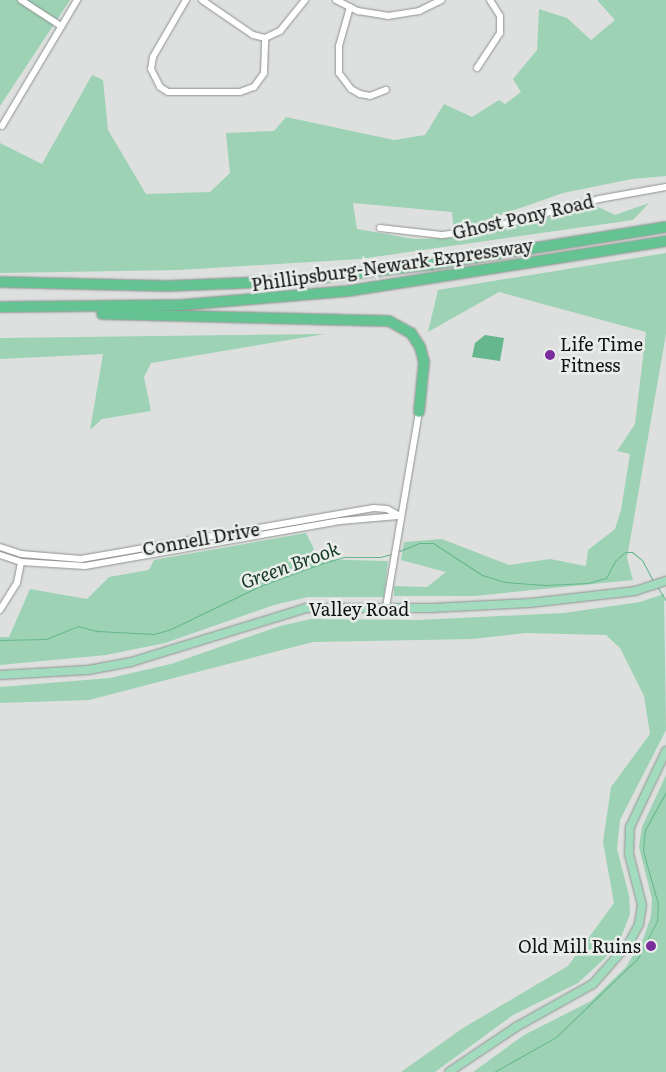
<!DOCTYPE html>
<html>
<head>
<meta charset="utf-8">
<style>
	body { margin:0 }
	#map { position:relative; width:666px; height:1072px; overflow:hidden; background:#dde0de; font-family:Literata,serif }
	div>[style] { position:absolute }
	.green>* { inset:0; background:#9dd2b4 }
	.water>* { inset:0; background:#66b78d }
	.stream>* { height:1px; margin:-0.5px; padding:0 0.5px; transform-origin:0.5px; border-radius:0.5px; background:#66b78d }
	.roads { filter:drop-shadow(0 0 1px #8e9290) drop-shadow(0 0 1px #8e9290) }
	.minor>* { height:6px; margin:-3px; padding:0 3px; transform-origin:3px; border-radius:3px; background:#fff }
	.major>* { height:8px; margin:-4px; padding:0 4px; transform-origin:4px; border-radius:4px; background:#a3dbbe }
	.highway>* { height:10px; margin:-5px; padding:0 5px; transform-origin:5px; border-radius:5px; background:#65c393 }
	.dots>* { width:14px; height:14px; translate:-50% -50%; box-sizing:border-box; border:2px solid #eaeeeb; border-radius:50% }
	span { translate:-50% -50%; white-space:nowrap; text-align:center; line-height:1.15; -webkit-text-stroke:5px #eaeeeb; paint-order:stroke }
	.street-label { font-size:18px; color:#111211 }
	.poi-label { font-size:18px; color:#111211 }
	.left { translate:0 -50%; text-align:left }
	.right { translate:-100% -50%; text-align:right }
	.water-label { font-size:19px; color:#133726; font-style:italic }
</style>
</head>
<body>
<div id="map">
	<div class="green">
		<div style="clip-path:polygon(0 0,70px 0,0 106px)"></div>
		<div style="clip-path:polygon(597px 0,666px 0,666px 176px,632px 179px,563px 193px,454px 231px,452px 212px,353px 203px,357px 229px,414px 239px,460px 238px,596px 206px,615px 215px,649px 203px,633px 220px,360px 259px,179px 270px,0 273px,0 143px,42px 164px,92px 75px,103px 80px,108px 130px,146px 194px,210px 192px,230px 173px,226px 133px,274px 131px,286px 117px,394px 140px,425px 135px,444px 104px,472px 117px,499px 100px,505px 104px,521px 92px,513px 79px,537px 50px,539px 9px,567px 18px,591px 40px,615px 20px)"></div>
		<div style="clip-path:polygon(666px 253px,666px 334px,627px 558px,633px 580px,474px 596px,394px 596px,394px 586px,427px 587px,446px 572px,401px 560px,404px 542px,442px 539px,509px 565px,550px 559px,586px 566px,588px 550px,615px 529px,621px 510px,630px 454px,617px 451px,635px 424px,646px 332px,499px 292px,428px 332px,438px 290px)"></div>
		<div style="clip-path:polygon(325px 334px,151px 363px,144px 377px,151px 411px,102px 419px,90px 430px,103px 354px,0 359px,0 338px)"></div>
		<div style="clip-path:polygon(306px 533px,314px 549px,306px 559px,388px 561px,384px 597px,308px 597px,274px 605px,165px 643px,106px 655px,0 665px,0 637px,9px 637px,30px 589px,87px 599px,109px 577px,149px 570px,154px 560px)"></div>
		<div style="clip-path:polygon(664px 594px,666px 730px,620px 820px,617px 849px,629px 895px,630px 914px,622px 935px,604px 959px,578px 983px,513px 1015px,435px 1072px,401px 1072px,463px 1028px,568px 966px,614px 903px,603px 842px,611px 787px,650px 734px,644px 696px,620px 648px,606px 635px,525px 633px,473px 639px,313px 642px,89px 700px,0 703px,0 687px,110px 678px,171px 664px,280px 626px,311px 619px,418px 620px,564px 613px,640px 602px)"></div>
		<div style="clip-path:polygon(666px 775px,666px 1072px,473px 1072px,524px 1035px,591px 1001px,626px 967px,644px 937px,651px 916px,652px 899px,639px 847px,642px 827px)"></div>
	</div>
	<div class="water">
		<div style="clip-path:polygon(485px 335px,504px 338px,500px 361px,472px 357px,475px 343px)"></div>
	</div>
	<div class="stream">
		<div style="left:397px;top:552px;width:24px;rotate:-22deg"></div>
		<div style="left:419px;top:543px;width:14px"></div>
		<div style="left:433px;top:543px;width:59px;rotate:33.1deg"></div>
		<div style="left:482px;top:575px;width:24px;rotate:17deg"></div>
		<div style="left:505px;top:582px;width:40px;rotate:4.3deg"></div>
		<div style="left:545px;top:585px;width:43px;rotate:-2.7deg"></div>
		<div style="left:588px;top:583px;width:19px;rotate:-16deg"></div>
		<div style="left:606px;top:578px;width:19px;rotate:-62deg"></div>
		<div style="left:615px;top:561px;width:13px;rotate:-42deg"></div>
		<div style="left:625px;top:552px;width:7px"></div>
		<div style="left:632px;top:552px;width:13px;rotate:39deg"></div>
		<div style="left:642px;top:560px;width:24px;rotate:62deg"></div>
		<div style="left:658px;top:588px;width:15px;rotate:58deg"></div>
		<div style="left:0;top:640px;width:46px;rotate:-1.2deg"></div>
		<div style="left:46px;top:639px;width:35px;rotate:-22deg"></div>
		<div style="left:78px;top:626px;width:20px;rotate:15deg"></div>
		<div style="left:97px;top:631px;width:57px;rotate:3deg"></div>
		<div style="left:154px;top:634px;width:18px;rotate:-16deg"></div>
		<div style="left:171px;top:629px;width:99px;rotate:-25.8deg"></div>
		<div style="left:260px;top:586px;width:64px;rotate:-20.1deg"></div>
		<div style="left:320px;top:564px;width:26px;rotate:-16deg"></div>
		<div style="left:345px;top:557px;width:35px"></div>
		<div style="left:380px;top:557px;width:11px;rotate:-15deg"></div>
		<div style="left:494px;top:1072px;width:71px;rotate:-29.4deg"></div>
		<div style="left:556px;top:1037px;width:114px;rotate:-43.9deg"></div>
		<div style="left:638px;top:958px;width:42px;rotate:-62.8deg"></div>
		<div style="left:657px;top:921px;width:17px;rotate:-87deg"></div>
		<div style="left:658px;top:904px;width:55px;rotate:-105.8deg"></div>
		<div style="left:643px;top:851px;width:21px;rotate:-85deg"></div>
		<div style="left:645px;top:830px;width:43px;rotate:-61.1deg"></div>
	</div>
	<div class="roads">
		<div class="minor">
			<div style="left:21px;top:0;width:48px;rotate:33deg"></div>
			<div style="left:186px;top:0;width:66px;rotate:120.1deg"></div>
			<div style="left:153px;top:57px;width:12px;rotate:99deg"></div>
			<div style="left:151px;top:69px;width:20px;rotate:63deg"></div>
			<div style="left:160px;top:87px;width:9px;rotate:32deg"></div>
			<div style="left:168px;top:92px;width:72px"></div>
			<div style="left:240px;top:92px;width:15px;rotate:-20deg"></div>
			<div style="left:254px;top:87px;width:17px;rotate:-54deg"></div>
			<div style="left:264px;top:73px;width:35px;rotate:-88deg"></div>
			<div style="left:202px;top:0;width:62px;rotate:34.5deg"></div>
			<div style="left:253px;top:35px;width:12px;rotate:14deg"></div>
			<div style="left:265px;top:38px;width:17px;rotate:-25deg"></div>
			<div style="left:280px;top:31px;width:40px;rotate:-51deg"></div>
			<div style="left:336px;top:0;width:25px;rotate:27deg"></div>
			<div style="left:358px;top:11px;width:30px;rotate:9deg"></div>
			<div style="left:388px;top:16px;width:31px;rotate:-9deg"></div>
			<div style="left:419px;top:11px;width:25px;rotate:-26deg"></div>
			<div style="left:350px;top:7px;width:41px;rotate:105.8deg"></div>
			<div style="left:339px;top:46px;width:27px;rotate:90deg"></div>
			<div style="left:339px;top:73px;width:20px;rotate:53deg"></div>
			<div style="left:351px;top:89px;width:10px;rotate:29deg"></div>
			<div style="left:360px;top:94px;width:10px;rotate:11deg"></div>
			<div style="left:370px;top:96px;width:17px;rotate:-21deg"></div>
			<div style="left:477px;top:68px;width:42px;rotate:-56.7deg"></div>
			<div style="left:500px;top:33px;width:17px;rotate:-90deg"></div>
			<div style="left:500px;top:16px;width:19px;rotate:-122deg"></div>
			<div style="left:2px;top:126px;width:147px;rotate:-59.2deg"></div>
			<div style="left:380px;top:228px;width:62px;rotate:6.4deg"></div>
			<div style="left:442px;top:235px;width:40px;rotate:-7.1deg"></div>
			<div style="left:482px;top:230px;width:121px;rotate:-14.8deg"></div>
			<div style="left:599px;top:199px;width:68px;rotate:-10.2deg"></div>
			<div style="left:0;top:547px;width:22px;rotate:18deg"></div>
			<div style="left:21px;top:554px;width:60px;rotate:4.8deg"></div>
			<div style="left:81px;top:559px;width:297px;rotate:-9.9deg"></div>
			<div style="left:374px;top:508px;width:13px;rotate:4deg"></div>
			<div style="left:387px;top:509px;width:15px;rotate:28deg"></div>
			<div style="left:0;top:555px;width:22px;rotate:18deg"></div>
			<div style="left:21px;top:562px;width:64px;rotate:3.6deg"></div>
			<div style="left:85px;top:566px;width:259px;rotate:-10deg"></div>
			<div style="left:340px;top:521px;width:58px;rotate:-4.9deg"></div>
			<div style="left:386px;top:607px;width:198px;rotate:-80.4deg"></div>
			<div style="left:0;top:610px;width:32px;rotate:-58deg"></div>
			<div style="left:17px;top:583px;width:21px;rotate:-79deg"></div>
		</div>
		<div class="major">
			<div style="left:0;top:675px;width:88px;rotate:-3.3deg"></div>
			<div style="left:88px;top:670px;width:44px;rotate:-10.5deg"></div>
			<div style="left:131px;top:662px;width:183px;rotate:-17.1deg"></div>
			<div style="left:306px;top:608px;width:125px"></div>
			<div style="left:431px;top:608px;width:99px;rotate:-2.9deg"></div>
			<div style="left:530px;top:603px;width:106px;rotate:-6.5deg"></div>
			<div style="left:635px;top:591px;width:33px;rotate:-18deg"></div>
			<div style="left:449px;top:1072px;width:81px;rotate:-33.9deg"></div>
			<div style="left:516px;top:1027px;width:88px;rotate:-29.2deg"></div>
			<div style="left:593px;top:984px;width:55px;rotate:-48.7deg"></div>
			<div style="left:629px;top:943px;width:21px;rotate:-62deg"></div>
			<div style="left:639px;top:924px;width:19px;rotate:-81deg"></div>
			<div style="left:642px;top:905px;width:53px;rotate:-104.3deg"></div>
			<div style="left:629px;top:854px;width:27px;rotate:-88deg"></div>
			<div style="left:630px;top:827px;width:84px;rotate:-64.7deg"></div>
		</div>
		<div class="highway">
			<div style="left:0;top:282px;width:167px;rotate:1.4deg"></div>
			<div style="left:167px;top:286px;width:125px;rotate:-2.3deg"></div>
			<div style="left:292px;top:281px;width:138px;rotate:-6.7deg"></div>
			<div style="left:429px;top:265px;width:240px;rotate:-9.1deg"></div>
			<div style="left:0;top:307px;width:181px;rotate:-0.6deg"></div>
			<div style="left:181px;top:305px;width:168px;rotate:-4.8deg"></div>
			<div style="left:348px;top:291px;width:322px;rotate:-8.9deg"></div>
			<div style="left:102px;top:314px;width:287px;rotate:1.4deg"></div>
			<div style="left:389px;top:321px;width:25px;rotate:29deg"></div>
			<div style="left:411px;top:333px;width:17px;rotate:57deg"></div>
			<div style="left:420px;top:347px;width:16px;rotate:75deg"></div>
			<div style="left:424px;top:362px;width:50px;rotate:95.7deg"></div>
		</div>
	</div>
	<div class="dots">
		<div style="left:550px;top:355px;background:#7b2d9e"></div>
		<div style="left:651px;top:946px;background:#7b2d9e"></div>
	</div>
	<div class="street-label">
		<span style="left:523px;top:217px;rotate:-13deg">Ghost Pony Road</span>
		<span style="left:392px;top:265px;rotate:-8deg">Phillipsburg-Newark Expressway</span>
		<span style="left:201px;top:539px;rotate:-10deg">Connell Drive</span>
		<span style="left:359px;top:609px">Valley Road</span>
	</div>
	<div class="poi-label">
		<span class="left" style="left:560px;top:355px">Life Time<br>Fitness</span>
		<span class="right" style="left:641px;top:946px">Old Mill Ruins</span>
	</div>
	<div class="water-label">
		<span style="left:290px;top:565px;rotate:-20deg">Green Brook</span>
	</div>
</div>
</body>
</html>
